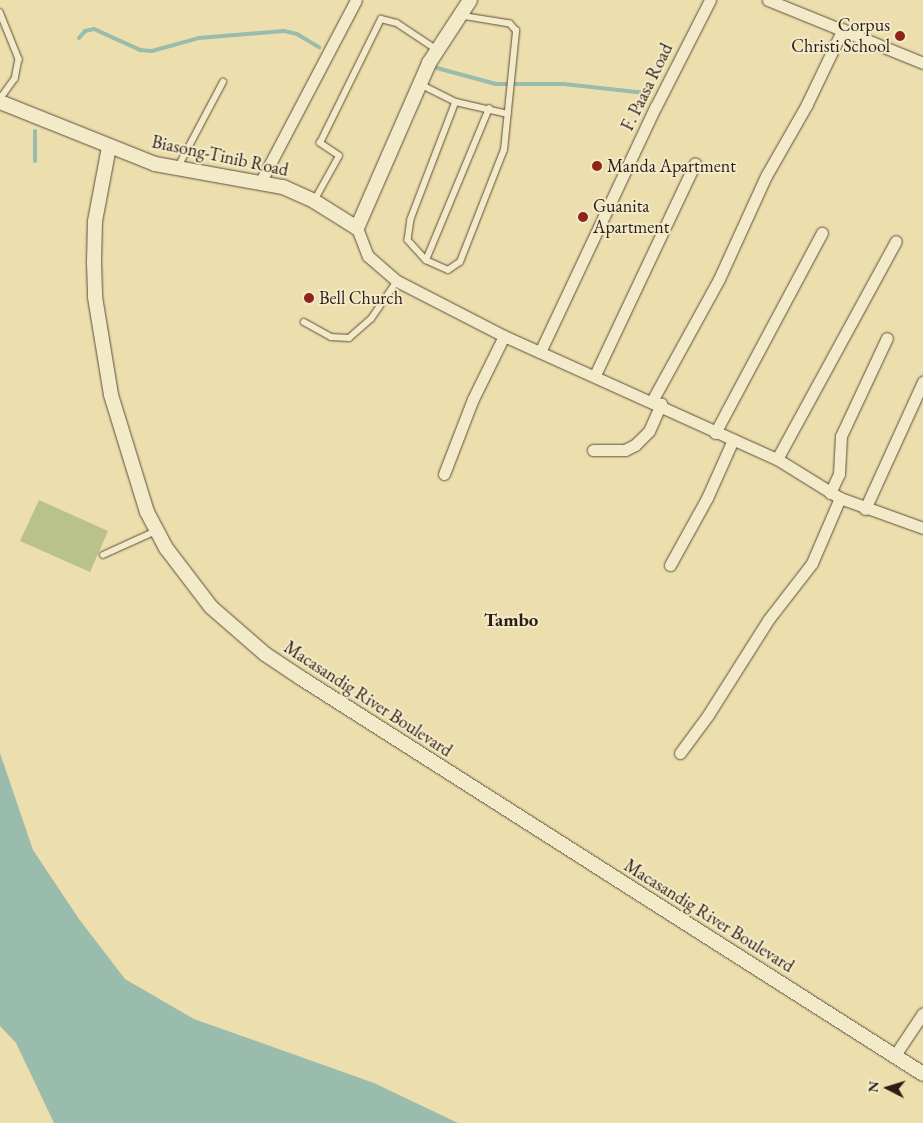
<!DOCTYPE html>
<html>
<head>
<meta charset="utf-8">
<style>
	body { margin:0 }
	#map { position:relative; width:923px; height:1123px; overflow:hidden; background:#eddfad; font-family:"EB Garamond",serif }
	div>[style] { position:absolute }
	.green>* { inset:0; background:#b9c289 }
	.water>* { inset:0; background:#99bcad }
	.stream>* { height:4px; margin:-2px; padding:0 2px; transform-origin:2px; border-radius:2px; background:#99bcad }
	.roads { filter:drop-shadow(0 0 1px #5c4e3c) drop-shadow(0 0 1px #5c4e3c) }
	.service>* { height:5.5px; margin:-2.75px; padding:0 2.75px; transform-origin:2.75px; border-radius:2.75px; background:#f3eaca }
	.minor>* { height:11px; margin:-5.5px; padding:0 5.5px; transform-origin:5.5px; border-radius:5.5px; background:#f3eaca }
	.tertiary>* { height:14px; margin:-7px; padding:0 7px; transform-origin:7px; border-radius:7px; background:#f3eaca }
	.dots>* { width:14px; height:14px; translate:-50% -50%; box-sizing:border-box; border:2px solid #f3eaca; border-radius:50% }
	span { translate:-50% -50%; white-space:nowrap; text-align:center; line-height:1.15; -webkit-text-stroke:4px #f3eaca; paint-order:stroke }
	.poi-label { font-size:18px; color:#2c1d16 }
	.right { translate:-100% -50%; text-align:right }
	.left { translate:0 -50%; text-align:left }
	.street-label { font-size:18px; color:#2c1d16 }
	.neighbourhood-label { font-size:19px; color:#2c1d16; font-weight:700 }
	.north { position:absolute; left:863px; top:1063px; width:50px; height:50px; -webkit-text-stroke:4px #f3eaca; paint-order:stroke; rotate:275deg; font-size:14px; font-weight:700; line-height:20px; text-align:center; color:#2c1d16 }
	.north::after { content:''; display:block; margin:auto; width:18px; height:22px; background:#2c1d16; clip-path:polygon(50% 0,100% 100%,50% 72%,0 100%) }
</style>
</head>
<body>
<div id="map">
	<div class="green">
		<div style="clip-path:polygon(39px 500px,108px 531px,90px 572px,20px 541px)"></div>
	</div>
	<div class="water">
		<div style="clip-path:polygon(0 753px,33px 850px,79px 919px,125px 979px,194px 1019px,374px 1083px,458px 1123px,54px 1123px,16px 1043px,0 1026px)"></div>
	</div>
	<div class="stream">
		<div style="left:79px;top:38px;width:9px;rotate:-49deg"></div>
		<div style="left:85px;top:31px;width:9px;rotate:-13deg"></div>
		<div style="left:94px;top:29px;width:51px;rotate:24.5deg"></div>
		<div style="left:140px;top:50px;width:12px;rotate:5deg"></div>
		<div style="left:152px;top:51px;width:49px;rotate:-15.5deg"></div>
		<div style="left:199px;top:38px;width:85px;rotate:-4.7deg"></div>
		<div style="left:284px;top:31px;width:13px;rotate:13deg"></div>
		<div style="left:297px;top:34px;width:26px;rotate:31deg"></div>
		<div style="left:437px;top:68px;width:61px;rotate:15.2deg"></div>
		<div style="left:496px;top:84px;width:68px"></div>
		<div style="left:564px;top:84px;width:82px;rotate:6.3deg"></div>
		<div style="left:35px;top:131px;width:30px;rotate:90deg"></div>
	</div>
	<div class="roads">
		<div class="service">
			<div style="left:0;top:12px;width:51px;rotate:68deg"></div>
			<div style="left:19px;top:59px;width:20px;rotate:101deg"></div>
			<div style="left:15px;top:79px;width:26px;rotate:126deg"></div>
			<div style="left:420px;top:84px;width:40px;rotate:26.6deg"></div>
			<div style="left:456px;top:102px;width:125px;rotate:111deg"></div>
			<div style="left:411px;top:219px;width:21px;rotate:98deg"></div>
			<div style="left:408px;top:240px;width:27px;rotate:48deg"></div>
			<div style="left:426px;top:260px;width:24px;rotate:24deg"></div>
			<div style="left:448px;top:270px;width:14px;rotate:-34deg"></div>
			<div style="left:460px;top:262px;width:120px;rotate:-68.6deg"></div>
			<div style="left:504px;top:150px;width:120px;rotate:-84.2deg"></div>
			<div style="left:516px;top:31px;width:9px;rotate:-131deg"></div>
			<div style="left:510px;top:24px;width:50px;rotate:-170.7deg"></div>
			<div style="left:456px;top:102px;width:53px;rotate:13deg"></div>
			<div style="left:178px;top:167px;width:96px;rotate:-62.1deg"></div>
			<div style="left:314px;top:201px;width:51px;rotate:-60.9deg"></div>
			<div style="left:339px;top:156px;width:23px;rotate:-146deg"></div>
			<div style="left:320px;top:143px;width:138px;rotate:-63.8deg"></div>
			<div style="left:381px;top:19px;width:16px;rotate:14deg"></div>
			<div style="left:397px;top:23px;width:47px;rotate:33.7deg"></div>
			<div style="left:426px;top:260px;width:164px;rotate:-67.4deg"></div>
			<div style="left:304px;top:322px;width:31px;rotate:29deg"></div>
			<div style="left:331px;top:337px;width:18px;rotate:3deg"></div>
			<div style="left:349px;top:338px;width:29px;rotate:-41deg"></div>
			<div style="left:371px;top:319px;width:46px;rotate:-55.6deg"></div>
			<div style="left:103px;top:555px;width:58px;rotate:-24.4deg"></div>
		</div>
		<div class="minor">
			<div style="left:768px;top:0;width:167px;rotate:22.1deg"></div>
			<div style="left:261px;top:181px;width:204px;rotate:-62.3deg"></div>
			<div style="left:357px;top:228px;width:30px;rotate:69deg"></div>
			<div style="left:368px;top:256px;width:38px;rotate:41deg"></div>
			<div style="left:397px;top:281px;width:120px;rotate:27.2deg"></div>
			<div style="left:504px;top:336px;width:299px;rotate:24.3deg"></div>
			<div style="left:777px;top:459px;width:74px;rotate:31.8deg"></div>
			<div style="left:840px;top:498px;width:88px;rotate:19.9deg"></div>
			<div style="left:540px;top:352px;width:272px;rotate:-64.8deg"></div>
			<div style="left:656px;top:106px;width:119px;rotate:-63deg"></div>
			<div style="left:595px;top:375px;width:234px;rotate:-64.7deg"></div>
			<div style="left:652px;top:401px;width:139px;rotate:-61.2deg"></div>
			<div style="left:719px;top:279px;width:113px;rotate:-65.5deg"></div>
			<div style="left:766px;top:176px;width:83px;rotate:-60.3deg"></div>
			<div style="left:807px;top:104px;width:83px;rotate:-64.4deg"></div>
			<div style="left:715px;top:433px;width:227px;rotate:-61.9deg"></div>
			<div style="left:593px;top:450px;width:32px"></div>
			<div style="left:625px;top:450px;width:11px;rotate:-27deg"></div>
			<div style="left:635px;top:445px;width:20px;rotate:-45deg"></div>
			<div style="left:649px;top:431px;width:30px;rotate:-66deg"></div>
			<div style="left:777px;top:459px;width:248px;rotate:-61.4deg"></div>
			<div style="left:444px;top:474px;width:80px;rotate:-68.9deg"></div>
			<div style="left:473px;top:399px;width:70px;rotate:-63.8deg"></div>
			<div style="left:830px;top:493px;width:21px;rotate:-65deg"></div>
			<div style="left:839px;top:474px;width:38px;rotate:-87deg"></div>
			<div style="left:841px;top:436px;width:108px;rotate:-64.9deg"></div>
			<div style="left:865px;top:509px;width:140px;rotate:-65.5deg"></div>
			<div style="left:670px;top:565px;width:77px;rotate:-61.1deg"></div>
			<div style="left:707px;top:498px;width:64px;rotate:-65.9deg"></div>
			<div style="left:680px;top:753px;width:47px;rotate:-53.6deg"></div>
			<div style="left:708px;top:715px;width:112px;rotate:-57.7deg"></div>
			<div style="left:768px;top:620px;width:72px;rotate:-52.3deg"></div>
			<div style="left:812px;top:563px;width:71px;rotate:-66.7deg"></div>
			<div style="left:895px;top:1055px;width:50px;rotate:-56.3deg"></div>
		</div>
		<div class="tertiary">
			<div style="left:0;top:102px;width:167px;rotate:21.8deg"></div>
			<div style="left:155px;top:164px;width:130px;rotate:10.2deg"></div>
			<div style="left:283px;top:187px;width:34px;rotate:24deg"></div>
			<div style="left:314px;top:201px;width:51px;rotate:32.1deg"></div>
			<div style="left:357px;top:228px;width:180px;rotate:-66.4deg"></div>
			<div style="left:429px;top:63px;width:75px;rotate:-56.9deg"></div>
			<div style="left:109px;top:147px;width:75px;rotate:100.7deg"></div>
			<div style="left:95px;top:221px;width:42px;rotate:91.4deg"></div>
			<div style="left:94px;top:263px;width:34px;rotate:88deg"></div>
			<div style="left:95px;top:297px;width:99px;rotate:80.7deg"></div>
			<div style="left:111px;top:395px;width:122px;rotate:72.9deg"></div>
			<div style="left:147px;top:512px;width:41px;rotate:62.2deg"></div>
			<div style="left:166px;top:548px;width:74px;rotate:52.7deg"></div>
			<div style="left:211px;top:607px;width:72px;rotate:41deg"></div>
			<div style="left:265px;top:654px;width:43px;rotate:33.7deg"></div>
			<div style="left:301px;top:678px;width:737px;rotate:32.48deg"></div>
		</div>
	</div>
	<div class="dots">
		<div style="left:900px;top:36px;background:#8f2418"></div>
		<div style="left:597px;top:166px;background:#8f2418"></div>
		<div style="left:583px;top:217px;background:#8f2418"></div>
		<div style="left:309px;top:298px;background:#8f2418"></div>
	</div>
	<div class="poi-label">
		<span class="right" style="left:890px;top:36px">Corpus<br>Christi School</span>
		<span class="left" style="left:607px;top:166px">Manda Apartment</span>
		<span class="left" style="left:593px;top:217px">Guanita<br>Apartment</span>
		<span class="left" style="left:319px;top:298px">Bell Church</span>
	</div>
	<div class="street-label">
		<span style="left:647px;top:87px;rotate:-64deg">F. Paasa Road</span>
		<span style="left:220px;top:156px;rotate:12deg">Biasong-Tinib Road</span>
		<span style="left:368px;top:699px;rotate:33deg">Macasandig River Boulevard</span>
		<span style="left:709px;top:916px;rotate:32deg">Macasandig River Boulevard</span>
	</div>
	<div class="neighbourhood-label">
		<span style="left:511px;top:620px">Tambo</span>
	</div>
	<div class="north">N</div>
</div>
</body>
</html>
